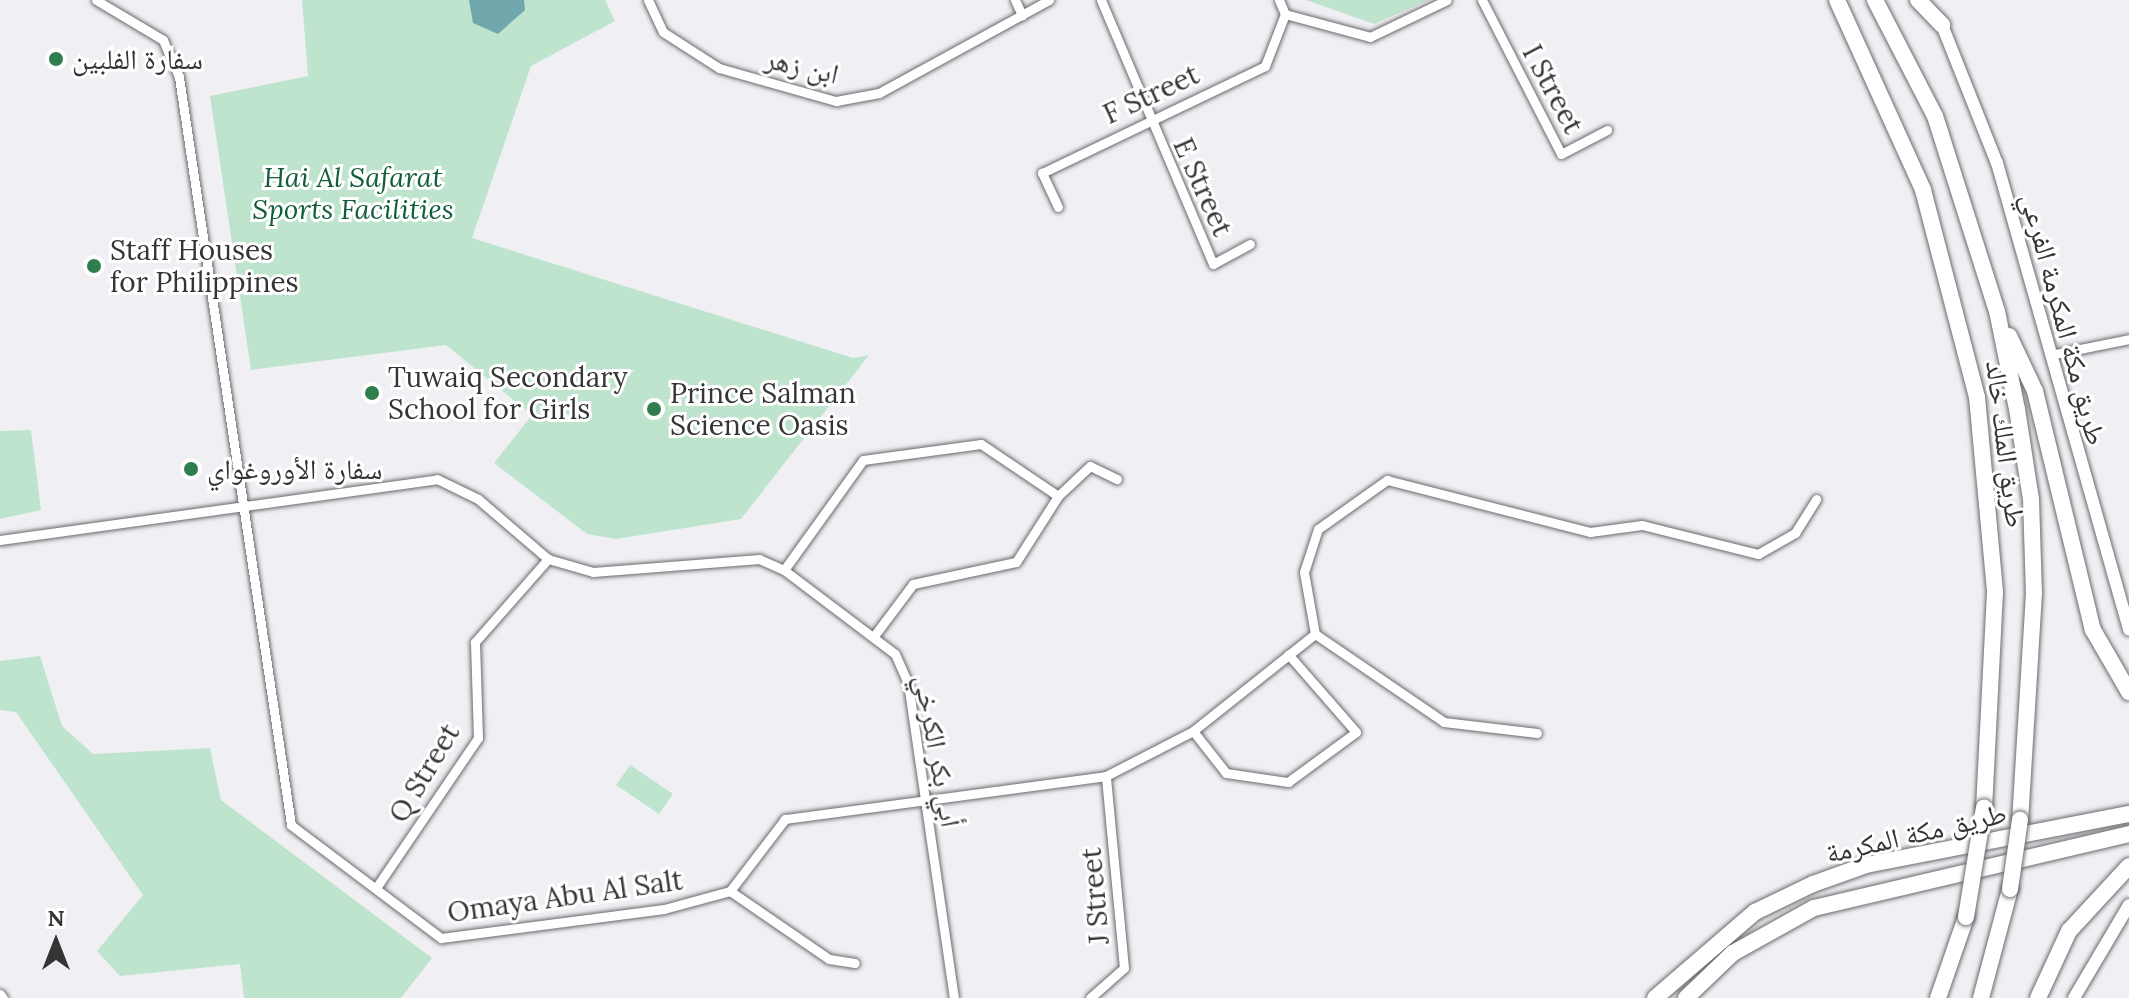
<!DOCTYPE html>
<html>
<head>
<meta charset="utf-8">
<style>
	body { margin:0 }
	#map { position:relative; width:2129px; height:998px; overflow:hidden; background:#f0f0f4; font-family:Lora,"Noto Naskh Arabic",serif }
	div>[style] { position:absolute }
	.green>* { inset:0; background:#bfe4ce }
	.water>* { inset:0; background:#6fa7ac }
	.roads { filter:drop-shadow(0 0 2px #6a6a6e) drop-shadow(0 0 2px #6a6a6e) }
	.street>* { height:9px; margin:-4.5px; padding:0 4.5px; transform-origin:4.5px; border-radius:4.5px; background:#fff }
	.secondary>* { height:12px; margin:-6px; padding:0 6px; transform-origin:6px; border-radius:6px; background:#fff }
	.highway>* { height:16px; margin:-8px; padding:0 8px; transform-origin:8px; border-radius:8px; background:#fff }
	.bridges { filter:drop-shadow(0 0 2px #6a6a6e) drop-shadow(0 0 2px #6a6a6e) }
	.highway-bridge>* { height:16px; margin:-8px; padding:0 8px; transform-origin:8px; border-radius:8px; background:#fff }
	.dots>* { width:22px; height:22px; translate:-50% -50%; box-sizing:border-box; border:4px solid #fff; border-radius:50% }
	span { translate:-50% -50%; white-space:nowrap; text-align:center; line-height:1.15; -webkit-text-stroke:6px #fff; paint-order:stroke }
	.poi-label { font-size:28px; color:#353536 }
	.left { translate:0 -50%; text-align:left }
	.street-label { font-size:28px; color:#353536 }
	.park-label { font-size:28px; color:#125d3c; font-style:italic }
	.north { position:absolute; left:16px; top:902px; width:80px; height:80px; -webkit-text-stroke:6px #fff; paint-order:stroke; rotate:0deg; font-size:22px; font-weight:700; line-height:32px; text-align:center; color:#353536 }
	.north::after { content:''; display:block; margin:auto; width:28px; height:36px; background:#353536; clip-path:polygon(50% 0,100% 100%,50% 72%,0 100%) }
</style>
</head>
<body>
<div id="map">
	<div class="green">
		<div style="clip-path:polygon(302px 0,605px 0,615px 21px,531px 66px,472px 238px,853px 358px,869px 355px,741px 519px,616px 539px,587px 534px,494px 463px,532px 415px,446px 345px,251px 370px,210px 96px,308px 76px)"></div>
		<div style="clip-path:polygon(1306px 0,1429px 0,1374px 24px)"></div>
		<div style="clip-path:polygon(31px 430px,41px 510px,0 519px,0 431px)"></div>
		<div style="clip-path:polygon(40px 656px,62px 726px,93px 754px,210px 748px,221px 800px,432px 958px,401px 998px,244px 998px,240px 964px,120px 976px,97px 951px,143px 895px,16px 712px,0 710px,0 661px)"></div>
		<div style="clip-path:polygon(630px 765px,673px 794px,659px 814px,616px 785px)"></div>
	</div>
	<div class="water">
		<div style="clip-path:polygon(469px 0,524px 0,525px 10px,498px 34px,473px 23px)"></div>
	</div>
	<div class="roads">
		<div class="street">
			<div style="left:96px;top:0;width:78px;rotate:30.8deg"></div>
			<div style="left:163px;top:40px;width:40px;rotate:66.6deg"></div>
			<div style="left:179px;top:77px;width:756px;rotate:81.48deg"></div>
			<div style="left:291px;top:825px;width:188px;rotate:37deg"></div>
			<div style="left:441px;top:938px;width:225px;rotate:-7.4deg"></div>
			<div style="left:664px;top:909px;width:68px;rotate:-15.3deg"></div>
			<div style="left:730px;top:891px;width:91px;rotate:-52.6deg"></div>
			<div style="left:785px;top:819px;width:324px;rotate:-7.6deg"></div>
			<div style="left:1106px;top:776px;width:98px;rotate:-27.3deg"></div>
			<div style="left:1193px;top:731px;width:156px;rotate:-38.5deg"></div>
			<div style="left:648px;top:0;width:35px;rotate:65deg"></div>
			<div style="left:663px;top:32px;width:67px;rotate:32.7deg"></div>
			<div style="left:719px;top:68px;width:122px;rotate:15.8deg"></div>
			<div style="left:836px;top:101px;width:44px;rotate:-10.5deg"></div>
			<div style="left:879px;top:93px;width:194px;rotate:-28.7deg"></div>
			<div style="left:1015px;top:0;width:17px;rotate:65deg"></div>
			<div style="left:1101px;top:0;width:287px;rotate:67deg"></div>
			<div style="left:1213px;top:264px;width:42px;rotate:-28.4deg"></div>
			<div style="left:1279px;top:0;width:15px;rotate:67deg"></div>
			<div style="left:1285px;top:14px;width:88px;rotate:15.1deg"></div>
			<div style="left:1370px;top:37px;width:85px;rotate:-25.7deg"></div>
			<div style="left:1482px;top:0;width:173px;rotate:62.8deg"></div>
			<div style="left:1561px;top:154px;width:52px;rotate:-27.6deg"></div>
			<div style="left:1058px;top:207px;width:38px;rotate:-115deg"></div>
			<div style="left:1042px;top:173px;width:247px;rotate:-25.6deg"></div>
			<div style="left:1265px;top:66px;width:56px;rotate:-69deg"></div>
			<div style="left:2050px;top:355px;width:81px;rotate:-11.4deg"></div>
			<div style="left:0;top:540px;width:441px;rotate:-7.9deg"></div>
			<div style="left:437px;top:479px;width:46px;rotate:26deg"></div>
			<div style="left:478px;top:499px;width:92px;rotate:40.6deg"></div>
			<div style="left:548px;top:559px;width:47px;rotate:16.1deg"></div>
			<div style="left:593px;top:572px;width:167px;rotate:-4.5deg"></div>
			<div style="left:759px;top:559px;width:27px;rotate:24deg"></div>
			<div style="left:784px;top:570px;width:139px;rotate:37.1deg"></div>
			<div style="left:895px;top:654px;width:32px;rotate:66deg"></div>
			<div style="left:908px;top:683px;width:318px;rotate:81.7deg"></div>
			<div style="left:784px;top:570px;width:135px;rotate:-54.3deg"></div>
			<div style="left:863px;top:460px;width:119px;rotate:-7.7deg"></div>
			<div style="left:981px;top:444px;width:93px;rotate:34deg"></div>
			<div style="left:874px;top:636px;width:65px;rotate:-53.1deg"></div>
			<div style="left:913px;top:584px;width:105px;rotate:-12.1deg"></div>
			<div style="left:1016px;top:562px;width:78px;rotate:-57.5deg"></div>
			<div style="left:1058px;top:496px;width:44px;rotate:-43.2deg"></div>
			<div style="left:1090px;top:466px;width:30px;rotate:26deg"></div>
			<div style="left:1193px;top:731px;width:53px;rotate:51.8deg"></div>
			<div style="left:1226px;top:773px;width:63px;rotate:8.3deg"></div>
			<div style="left:1288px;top:782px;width:84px;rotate:-36.3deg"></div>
			<div style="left:1356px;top:732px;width:103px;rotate:-131.1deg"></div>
			<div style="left:1537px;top:733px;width:94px;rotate:-173.3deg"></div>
			<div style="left:1444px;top:722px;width:156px;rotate:-145.7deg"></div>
			<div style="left:1315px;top:634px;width:63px;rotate:-100.1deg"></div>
			<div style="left:1304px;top:572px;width:45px;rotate:-72deg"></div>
			<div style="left:1318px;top:529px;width:85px;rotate:-35.4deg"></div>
			<div style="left:1387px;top:480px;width:210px;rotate:14.4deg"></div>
			<div style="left:1590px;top:532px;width:52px;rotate:-7.7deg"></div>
			<div style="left:1642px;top:525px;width:120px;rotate:14deg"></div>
			<div style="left:1758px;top:554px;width:43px;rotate:-29.6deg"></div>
			<div style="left:1795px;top:533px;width:40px;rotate:-58deg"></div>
			<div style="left:378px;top:885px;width:178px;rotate:-55.8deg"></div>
			<div style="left:478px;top:738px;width:96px;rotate:-91.8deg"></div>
			<div style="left:475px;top:642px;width:111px;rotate:-48.7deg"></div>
			<div style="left:730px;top:891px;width:120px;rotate:34.5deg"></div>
			<div style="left:829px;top:959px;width:26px;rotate:9deg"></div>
			<div style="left:0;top:994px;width:5px;rotate:53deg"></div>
			<div style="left:1090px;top:998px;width:45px;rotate:-41.4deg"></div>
			<div style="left:1124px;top:968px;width:193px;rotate:-95.4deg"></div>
		</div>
		<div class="secondary">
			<div style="left:1942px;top:25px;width:149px;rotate:68.3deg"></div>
			<div style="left:1997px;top:163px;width:485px;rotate:74.2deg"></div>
			<div style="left:2074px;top:998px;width:108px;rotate:-59.4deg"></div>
		</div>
		<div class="highway">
			<div style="left:1837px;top:0;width:209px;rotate:65.6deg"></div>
			<div style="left:1923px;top:190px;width:214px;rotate:75.4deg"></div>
			<div style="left:1977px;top:397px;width:196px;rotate:84.7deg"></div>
			<div style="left:1995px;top:592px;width:215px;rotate:92.9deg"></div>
			<div style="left:1875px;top:0;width:131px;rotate:62.7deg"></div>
			<div style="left:1935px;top:116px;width:205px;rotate:72.4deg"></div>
			<div style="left:1997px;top:311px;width:100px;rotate:78.5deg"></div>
			<div style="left:2017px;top:409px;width:91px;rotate:81.2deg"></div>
			<div style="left:2031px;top:499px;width:94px;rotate:88.2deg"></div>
			<div style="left:2034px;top:593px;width:227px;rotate:93.5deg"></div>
			<div style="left:1918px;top:0;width:35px;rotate:46deg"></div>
			<div style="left:2009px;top:336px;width:61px;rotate:64.7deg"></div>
			<div style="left:2035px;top:391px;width:246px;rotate:76.4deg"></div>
			<div style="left:2093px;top:630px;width:72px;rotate:59.9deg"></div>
			<div style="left:1655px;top:998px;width:132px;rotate:-40.7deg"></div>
			<div style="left:1755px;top:912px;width:64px;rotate:-25.8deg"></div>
			<div style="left:1813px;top:884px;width:56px;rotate:-19.7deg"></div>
			<div style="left:1866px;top:865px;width:268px;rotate:-11deg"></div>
			<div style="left:1686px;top:998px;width:65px;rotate:-43.8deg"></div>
			<div style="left:1733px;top:953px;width:93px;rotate:-29.1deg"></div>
			<div style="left:1814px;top:908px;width:324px;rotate:-13.2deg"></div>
			<div style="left:1938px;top:998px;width:86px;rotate:-70.9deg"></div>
			<div style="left:1981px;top:998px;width:113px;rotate:-75.1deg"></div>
			<div style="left:2038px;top:998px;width:74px;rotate:-65.2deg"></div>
			<div style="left:2069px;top:931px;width:88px;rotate:-47.3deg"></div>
		</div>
	</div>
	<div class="bridges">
		<div class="highway-bridge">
			<div style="left:2010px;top:889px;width:70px;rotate:-81.8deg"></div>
			<div style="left:1966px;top:917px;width:111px;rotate:-80.7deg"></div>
		</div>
	</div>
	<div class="dots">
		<div style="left:56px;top:59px;background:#2f7e4e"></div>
		<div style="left:94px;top:266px;background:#2f7e4e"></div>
		<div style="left:372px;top:393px;background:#2f7e4e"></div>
		<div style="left:654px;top:409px;background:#2f7e4e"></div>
		<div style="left:191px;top:469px;background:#2f7e4e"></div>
	</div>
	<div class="poi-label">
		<span class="left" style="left:72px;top:59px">سفارة الفلبين</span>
		<span class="left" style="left:110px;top:266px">Staff Houses<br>for Philippines</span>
		<span class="left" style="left:388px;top:393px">Tuwaiq Secondary<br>School for Girls</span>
		<span class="left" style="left:670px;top:409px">Prince Salman<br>Science Oasis</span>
		<span class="left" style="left:207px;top:469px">سفارة الأوروغواي</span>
	</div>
	<div class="street-label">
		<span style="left:802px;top:66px;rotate:13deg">ابن زهر</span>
		<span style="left:1553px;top:89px;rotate:62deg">I Street</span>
		<span style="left:1151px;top:94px;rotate:-25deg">F Street</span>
		<span style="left:1203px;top:187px;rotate:66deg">E Street</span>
		<span style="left:2064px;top:319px;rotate:75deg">طريق مكة المكرمة الفرعي</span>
		<span style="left:2006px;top:444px;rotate:83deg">طريق الملك خالد</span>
		<span style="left:938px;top:751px;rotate:80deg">أبي بكر الكرخي</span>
		<span style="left:424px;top:773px;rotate:-59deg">Q Street</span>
		<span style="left:1916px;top:833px;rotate:-13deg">طريق مكة المكرمة</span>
		<span style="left:565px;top:896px;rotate:-8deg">Omaya Abu Al Salt</span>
		<span style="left:1095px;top:896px;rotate:-95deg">J Street</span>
	</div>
	<div class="park-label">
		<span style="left:353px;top:193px">Hai Al Safarat<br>Sports Facilities</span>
	</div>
	<div class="north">N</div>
</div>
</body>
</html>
